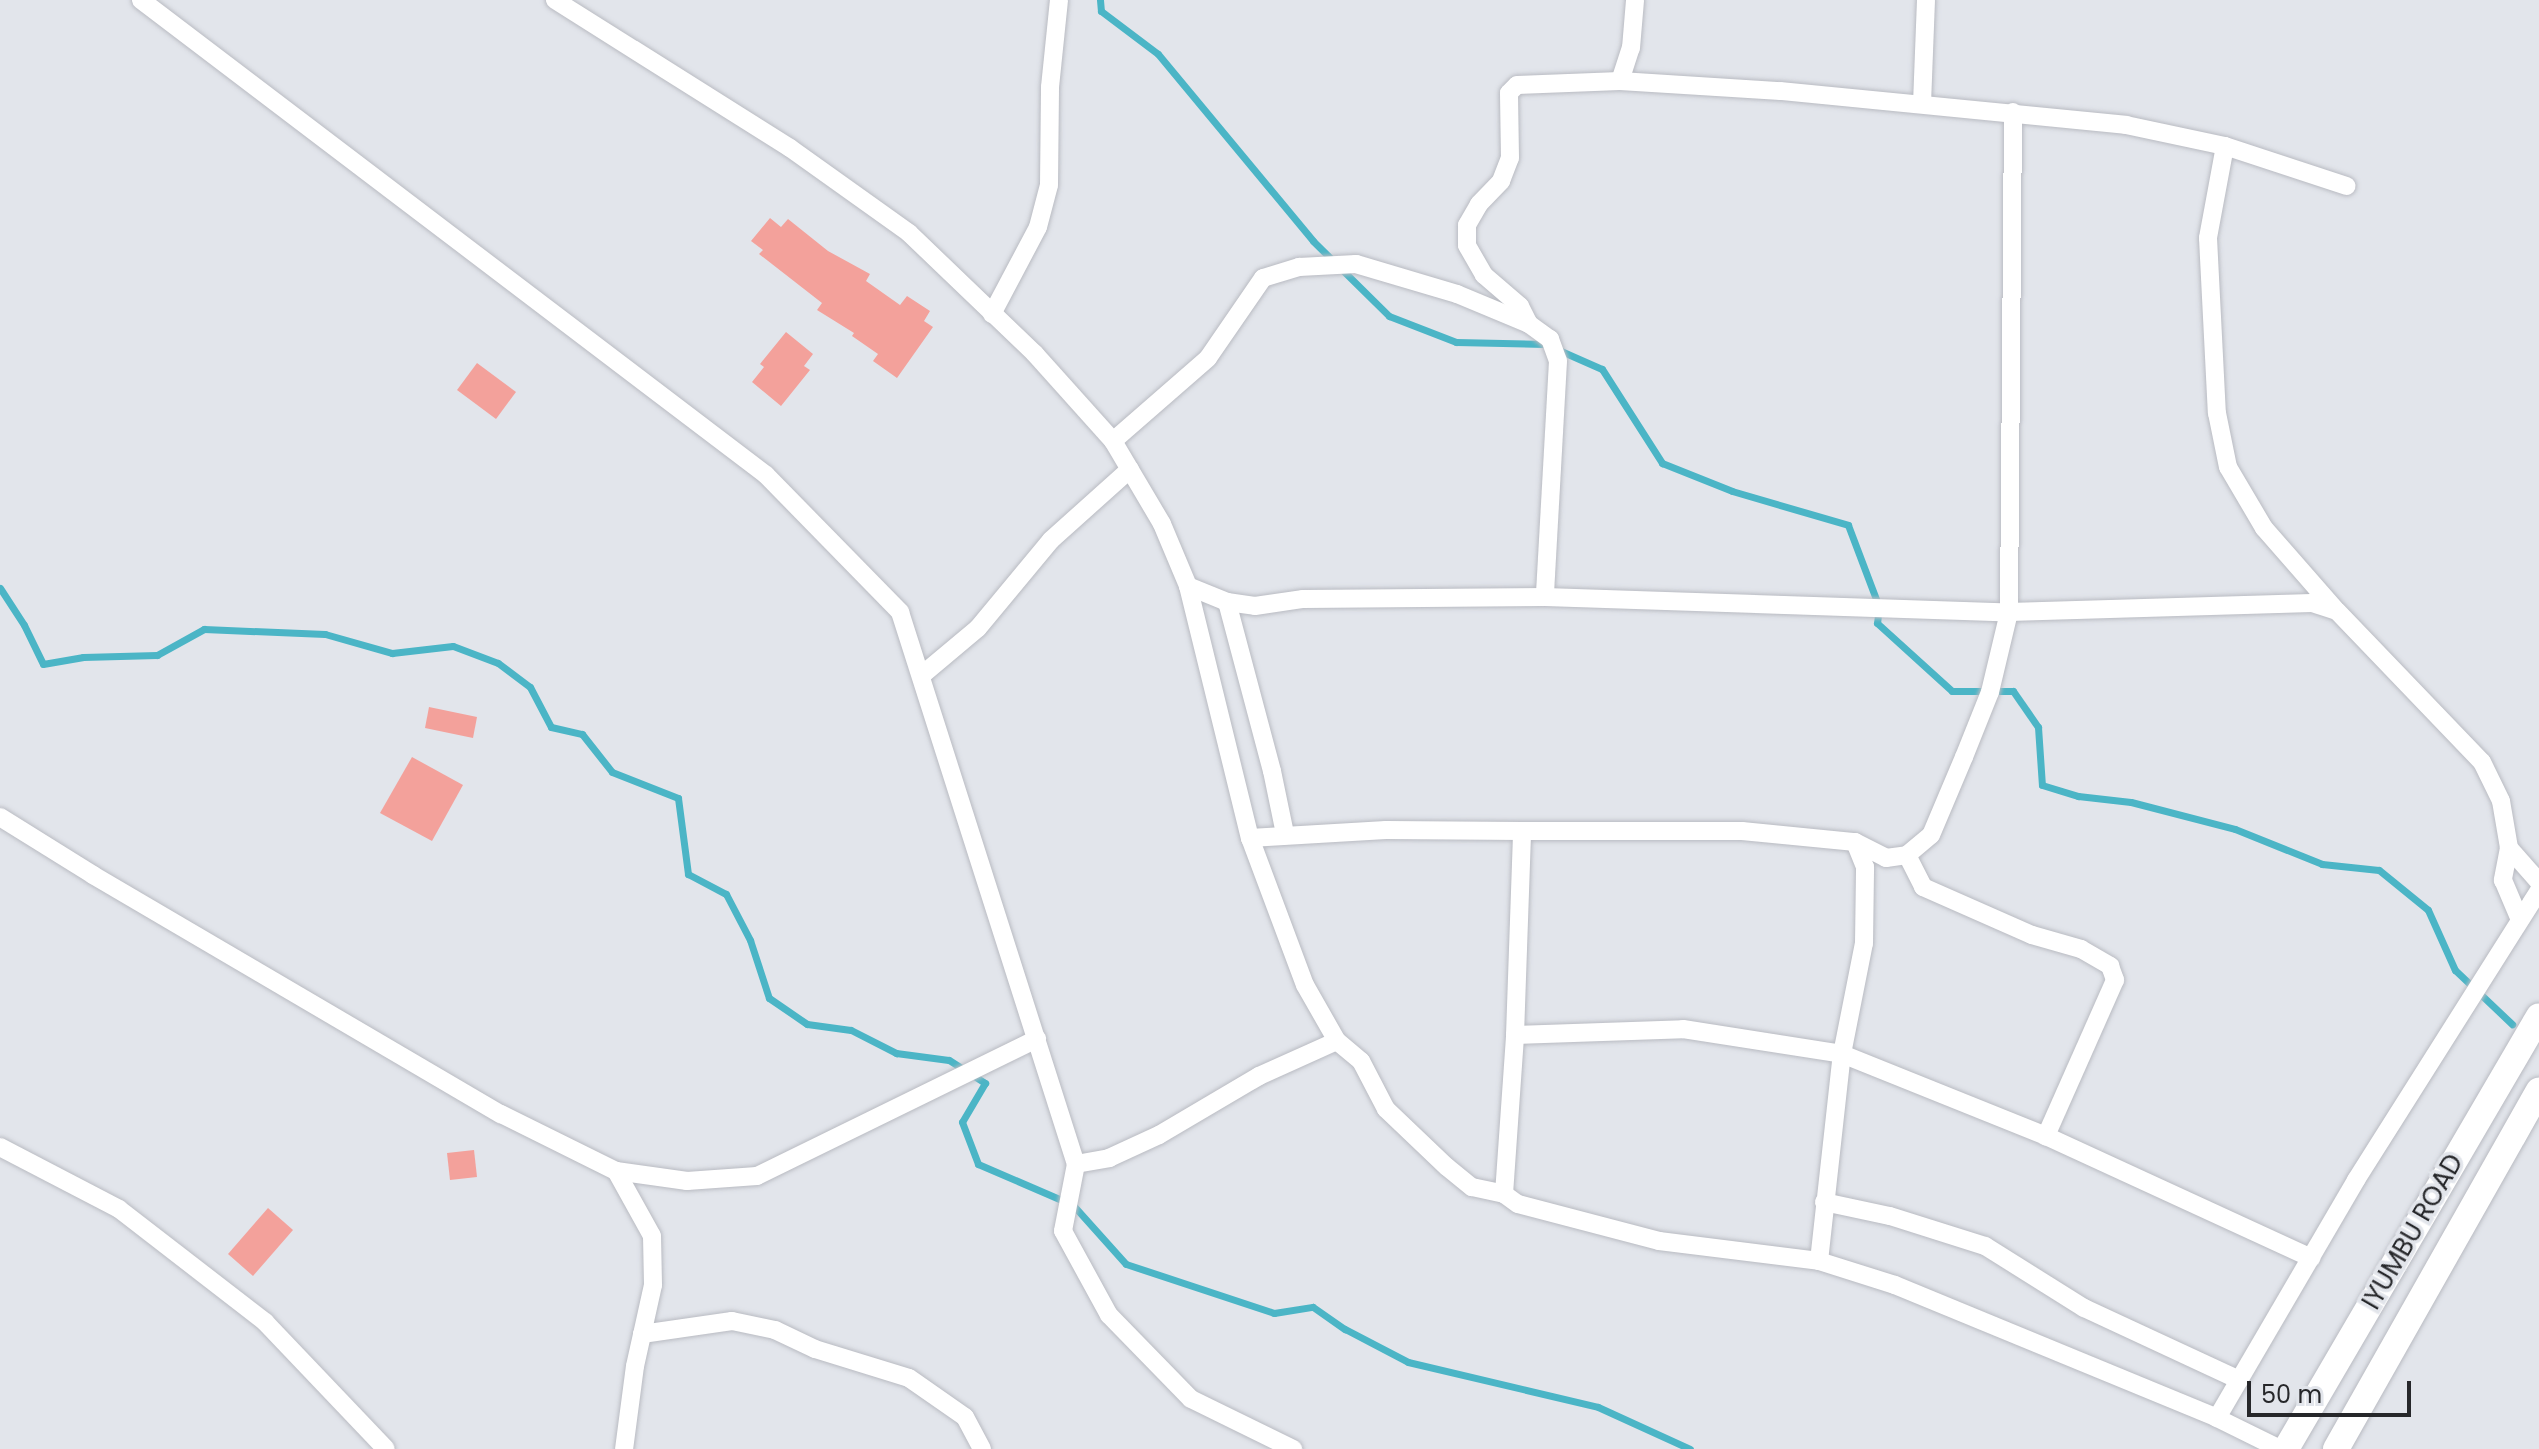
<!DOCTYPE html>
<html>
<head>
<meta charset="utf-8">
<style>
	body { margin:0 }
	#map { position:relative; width:2539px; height:1449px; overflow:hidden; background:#e2e5eb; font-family:Poppins,sans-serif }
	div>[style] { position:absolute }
	.stream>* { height:7px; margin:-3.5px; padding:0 3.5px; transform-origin:3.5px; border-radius:3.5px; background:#4bb5c6 }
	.building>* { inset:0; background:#f3a19b }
	.roads { filter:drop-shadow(0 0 2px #b9bbc2) drop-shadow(0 0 2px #b9bbc2) }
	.minor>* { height:18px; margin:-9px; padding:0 9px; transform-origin:9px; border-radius:9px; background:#fff }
	.secondary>* { height:26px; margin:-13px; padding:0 13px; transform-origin:13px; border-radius:13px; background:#fff }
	span { translate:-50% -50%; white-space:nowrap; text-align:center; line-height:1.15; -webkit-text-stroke:7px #e2e5eb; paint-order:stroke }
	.street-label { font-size:26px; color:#26272a }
	.scale { position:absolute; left:2247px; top:1381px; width:164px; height:36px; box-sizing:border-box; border:4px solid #26272a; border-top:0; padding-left:10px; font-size:24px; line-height:28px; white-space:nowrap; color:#26272a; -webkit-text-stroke:6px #e2e5eb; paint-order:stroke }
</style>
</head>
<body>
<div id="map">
	<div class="stream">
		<div style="left:1100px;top:0;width:11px;rotate:85deg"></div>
		<div style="left:1101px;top:11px;width:71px;rotate:37deg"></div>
		<div style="left:1158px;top:54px;width:243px;rotate:50.3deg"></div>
		<div style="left:1313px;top:241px;width:107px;rotate:44.6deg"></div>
		<div style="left:1389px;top:316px;width:72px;rotate:21.2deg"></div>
		<div style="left:1456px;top:342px;width:89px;rotate:1.3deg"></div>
		<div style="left:1545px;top:344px;width:62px;rotate:23.7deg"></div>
		<div style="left:1602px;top:369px;width:112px;rotate:57.4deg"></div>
		<div style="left:1662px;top:463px;width:75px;rotate:21.8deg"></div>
		<div style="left:1732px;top:491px;width:121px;rotate:16.3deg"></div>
		<div style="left:1848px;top:525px;width:88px;rotate:69.3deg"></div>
		<div style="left:1879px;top:607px;width:16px;rotate:97deg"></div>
		<div style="left:1877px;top:623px;width:101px;rotate:42.2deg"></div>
		<div style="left:1952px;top:691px;width:61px"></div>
		<div style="left:2013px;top:691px;width:44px;rotate:55.2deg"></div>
		<div style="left:2038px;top:727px;width:58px;rotate:86.1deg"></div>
		<div style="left:2042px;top:785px;width:38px;rotate:17deg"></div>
		<div style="left:2078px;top:796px;width:53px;rotate:6.5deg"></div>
		<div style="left:2131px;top:802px;width:107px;rotate:14.6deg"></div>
		<div style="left:2235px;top:829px;width:94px;rotate:21.9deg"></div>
		<div style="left:2322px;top:864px;width:57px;rotate:6deg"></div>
		<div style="left:2379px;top:870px;width:63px;rotate:39.2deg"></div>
		<div style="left:2428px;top:910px;width:66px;rotate:65.8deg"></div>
		<div style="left:2455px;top:970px;width:79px;rotate:43.5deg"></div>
		<div style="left:0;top:588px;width:44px;rotate:57deg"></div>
		<div style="left:24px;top:625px;width:43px;rotate:64deg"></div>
		<div style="left:43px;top:664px;width:41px;rotate:-9.9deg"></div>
		<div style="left:83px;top:657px;width:74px;rotate:-1.5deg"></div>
		<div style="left:157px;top:655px;width:54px;rotate:-29deg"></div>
		<div style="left:204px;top:629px;width:121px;rotate:2.4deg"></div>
		<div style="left:325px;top:634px;width:70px;rotate:15.8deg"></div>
		<div style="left:392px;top:653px;width:61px;rotate:-6.5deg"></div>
		<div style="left:453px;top:646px;width:48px;rotate:20.7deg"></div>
		<div style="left:498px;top:663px;width:40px;rotate:37deg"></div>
		<div style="left:530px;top:687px;width:45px;rotate:62.3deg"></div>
		<div style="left:551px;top:727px;width:32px;rotate:13deg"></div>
		<div style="left:582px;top:734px;width:48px;rotate:51.7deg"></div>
		<div style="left:612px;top:772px;width:71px;rotate:21.5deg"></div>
		<div style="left:678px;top:798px;width:77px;rotate:82.5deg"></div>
		<div style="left:688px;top:874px;width:43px;rotate:27.8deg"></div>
		<div style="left:726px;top:894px;width:52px;rotate:62.4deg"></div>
		<div style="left:750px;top:940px;width:61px;rotate:71.9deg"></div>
		<div style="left:769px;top:998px;width:46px;rotate:34.4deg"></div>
		<div style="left:807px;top:1024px;width:44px;rotate:7.8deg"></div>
		<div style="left:851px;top:1030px;width:51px;rotate:27.1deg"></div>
		<div style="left:896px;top:1053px;width:53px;rotate:7.5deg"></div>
		<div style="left:949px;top:1060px;width:43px;rotate:32.6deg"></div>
		<div style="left:985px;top:1083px;width:45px;rotate:120.5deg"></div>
		<div style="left:962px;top:1122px;width:45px;rotate:69.1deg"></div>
		<div style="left:978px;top:1164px;width:103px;rotate:23.3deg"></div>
		<div style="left:1073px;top:1205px;width:79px;rotate:48.1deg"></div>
		<div style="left:1126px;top:1264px;width:156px;rotate:18.3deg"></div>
		<div style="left:1274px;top:1313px;width:39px;rotate:-9deg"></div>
		<div style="left:1313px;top:1307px;width:39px;rotate:35deg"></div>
		<div style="left:1345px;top:1329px;width:71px;rotate:27.6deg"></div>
		<div style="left:1408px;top:1362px;width:195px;rotate:13.3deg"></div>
		<div style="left:1598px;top:1407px;width:101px;rotate:24.5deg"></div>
	</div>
	<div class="building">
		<div style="clip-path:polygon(770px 218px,781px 227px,788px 219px,828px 251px,870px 274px,866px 281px,900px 305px,907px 296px,930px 311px,924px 321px,933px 327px,897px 378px,873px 361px,878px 354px,852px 336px,854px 333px,817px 310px,822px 303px,759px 254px,763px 250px,751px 241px)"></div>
		<div style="clip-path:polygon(786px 332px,813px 354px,804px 366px,810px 370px,781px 406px,752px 382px,764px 367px,760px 364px)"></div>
		<div style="clip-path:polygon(477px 363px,516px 392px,496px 419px,457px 390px)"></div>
		<div style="clip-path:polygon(429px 707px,477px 717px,473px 738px,425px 728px)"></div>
		<div style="clip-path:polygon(412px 757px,463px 785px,432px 841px,380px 813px)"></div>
		<div style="clip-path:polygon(474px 1150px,477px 1177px,450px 1180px,447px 1153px)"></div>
		<div style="clip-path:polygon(268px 1208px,293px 1230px,253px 1276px,228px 1254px)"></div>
	</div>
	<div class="roads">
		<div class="minor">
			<div style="left:141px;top:0;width:785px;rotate:37.23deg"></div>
			<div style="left:766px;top:475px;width:192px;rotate:45.6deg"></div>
			<div style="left:900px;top:612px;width:579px;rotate:72.32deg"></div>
			<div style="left:1076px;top:1164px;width:68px;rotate:101deg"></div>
			<div style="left:1063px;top:1231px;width:96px;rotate:61.3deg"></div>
			<div style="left:1109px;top:1315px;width:117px;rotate:45.7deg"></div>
			<div style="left:1191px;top:1399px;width:114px;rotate:26.1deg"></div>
			<div style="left:555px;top:0;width:278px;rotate:32.2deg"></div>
			<div style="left:790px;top:148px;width:146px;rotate:35.5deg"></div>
			<div style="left:909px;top:233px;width:175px;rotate:43.8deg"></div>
			<div style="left:1035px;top:354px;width:117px;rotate:48.1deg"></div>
			<div style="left:1113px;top:441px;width:96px;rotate:59.4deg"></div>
			<div style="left:1162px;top:524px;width:67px;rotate:67.2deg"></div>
			<div style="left:1188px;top:586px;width:260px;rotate:76.2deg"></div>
			<div style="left:1250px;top:838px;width:157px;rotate:69.5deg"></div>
			<div style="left:1305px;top:985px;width:64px;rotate:60.3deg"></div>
			<div style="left:1337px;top:1041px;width:31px;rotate:40deg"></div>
			<div style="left:1361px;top:1061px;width:54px;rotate:62.5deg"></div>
			<div style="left:1386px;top:1109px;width:84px;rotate:43.6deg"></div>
			<div style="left:1447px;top:1167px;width:32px;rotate:39deg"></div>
			<div style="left:1472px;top:1187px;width:33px;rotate:12deg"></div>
			<div style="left:1504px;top:1194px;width:17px;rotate:36deg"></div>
			<div style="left:1518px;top:1204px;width:146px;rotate:14.7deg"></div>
			<div style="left:1659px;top:1241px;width:161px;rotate:7.1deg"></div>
			<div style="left:1819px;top:1261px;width:80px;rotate:17.5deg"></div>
			<div style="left:1895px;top:1285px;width:348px;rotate:22.4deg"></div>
			<div style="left:2217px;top:1418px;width:70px;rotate:26.2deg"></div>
			<div style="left:1620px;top:81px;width:35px;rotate:-72deg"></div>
			<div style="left:1631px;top:48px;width:48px;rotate:-85.2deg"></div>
			<div style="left:1922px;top:104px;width:104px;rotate:-87.8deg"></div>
			<div style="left:2225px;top:146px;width:94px;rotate:100.5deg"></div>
			<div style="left:2208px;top:238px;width:175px;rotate:87.1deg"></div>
			<div style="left:2217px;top:413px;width:55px;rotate:78.5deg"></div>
			<div style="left:2228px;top:467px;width:71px;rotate:59.5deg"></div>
			<div style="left:2264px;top:528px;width:108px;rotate:48.8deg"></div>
			<div style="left:992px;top:314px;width:98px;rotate:-62.1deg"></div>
			<div style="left:1038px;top:227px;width:43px;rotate:-75.3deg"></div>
			<div style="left:1049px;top:185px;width:98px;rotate:-89.4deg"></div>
			<div style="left:1050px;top:87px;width:87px;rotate:-84.1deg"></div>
			<div style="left:1529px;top:324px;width:20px;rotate:-117deg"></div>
			<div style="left:1520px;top:306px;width:48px;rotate:-139.3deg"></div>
			<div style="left:1484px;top:275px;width:34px;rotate:-120deg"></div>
			<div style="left:1467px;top:245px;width:20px;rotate:-90deg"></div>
			<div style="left:1467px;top:225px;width:24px;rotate:-60deg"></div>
			<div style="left:1479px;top:204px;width:32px;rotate:-46deg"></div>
			<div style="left:1501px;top:181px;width:25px;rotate:-69deg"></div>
			<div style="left:1510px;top:158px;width:65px;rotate:-90.9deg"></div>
			<div style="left:1509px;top:93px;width:11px;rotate:-45deg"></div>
			<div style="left:1517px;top:85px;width:103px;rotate:-2.2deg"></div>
			<div style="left:1620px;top:81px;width:161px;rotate:3.6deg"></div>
			<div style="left:1781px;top:91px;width:347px;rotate:5.6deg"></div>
			<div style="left:2126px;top:125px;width:101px;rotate:12deg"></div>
			<div style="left:2225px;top:146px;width:128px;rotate:18.2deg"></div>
			<div style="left:1113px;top:441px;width:126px;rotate:-41.1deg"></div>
			<div style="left:1208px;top:358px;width:97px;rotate:-55.5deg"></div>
			<div style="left:1263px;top:278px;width:38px;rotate:-17deg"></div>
			<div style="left:1299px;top:267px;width:57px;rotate:-3deg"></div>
			<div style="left:1356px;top:264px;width:105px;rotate:16.5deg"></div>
			<div style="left:1457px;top:294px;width:78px;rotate:22.6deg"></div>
			<div style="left:1529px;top:324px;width:26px;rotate:36deg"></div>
			<div style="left:1550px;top:339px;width:23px;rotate:70deg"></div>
			<div style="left:1558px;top:361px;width:236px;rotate:93.2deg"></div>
			<div style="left:1188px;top:586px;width:42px;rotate:22.3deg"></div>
			<div style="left:1227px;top:602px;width:28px;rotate:8deg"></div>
			<div style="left:1255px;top:606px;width:49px;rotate:-8.3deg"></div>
			<div style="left:1303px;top:599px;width:242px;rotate:-0.5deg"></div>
			<div style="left:1545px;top:597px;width:464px;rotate:1.9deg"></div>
			<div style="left:2009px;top:612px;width:500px;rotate:-89.54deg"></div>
			<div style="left:1227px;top:602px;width:175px;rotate:75.1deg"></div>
			<div style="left:1272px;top:771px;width:64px;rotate:78.3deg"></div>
			<div style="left:922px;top:675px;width:73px;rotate:-40deg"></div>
			<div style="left:978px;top:628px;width:114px;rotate:-50.3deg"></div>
			<div style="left:1051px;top:540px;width:106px;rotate:-41.9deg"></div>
			<div style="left:0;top:817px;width:110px;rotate:31.9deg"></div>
			<div style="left:93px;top:875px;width:473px;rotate:30.4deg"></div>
			<div style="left:501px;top:1114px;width:128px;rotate:26.4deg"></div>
			<div style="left:616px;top:1171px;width:72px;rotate:8deg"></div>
			<div style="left:687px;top:1181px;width:70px;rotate:-4.1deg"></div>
			<div style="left:757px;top:1176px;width:312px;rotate:-26.1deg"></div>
			<div style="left:1250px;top:838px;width:136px;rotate:-3.4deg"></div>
			<div style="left:1386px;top:830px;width:136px;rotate:0.4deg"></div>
			<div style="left:2509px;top:848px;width:33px;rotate:101deg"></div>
			<div style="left:2503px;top:880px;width:43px;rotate:67deg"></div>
			<div style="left:1907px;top:855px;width:36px;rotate:63deg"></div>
			<div style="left:1923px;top:887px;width:119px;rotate:23.8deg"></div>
			<div style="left:2032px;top:935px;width:51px;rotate:15.9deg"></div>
			<div style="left:2081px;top:949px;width:34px;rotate:30deg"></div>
			<div style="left:2110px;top:966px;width:15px;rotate:70deg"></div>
			<div style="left:2115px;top:980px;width:171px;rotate:113.9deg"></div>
			<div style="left:1515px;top:1035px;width:204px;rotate:-88deg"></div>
			<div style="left:1522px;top:831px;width:220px"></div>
			<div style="left:1742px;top:831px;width:114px;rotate:5.6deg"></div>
			<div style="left:1855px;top:842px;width:35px;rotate:27deg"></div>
			<div style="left:1886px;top:858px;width:21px;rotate:-8deg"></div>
			<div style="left:1907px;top:855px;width:31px;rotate:-40deg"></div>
			<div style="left:1931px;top:835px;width:85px;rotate:-67.1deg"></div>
			<div style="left:1964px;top:757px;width:70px;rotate:-68.2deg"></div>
			<div style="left:1990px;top:692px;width:82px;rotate:-76.6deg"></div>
			<div style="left:2009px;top:612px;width:303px;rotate:-1.7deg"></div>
			<div style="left:2312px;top:603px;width:26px;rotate:18deg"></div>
			<div style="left:2337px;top:611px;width:209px;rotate:46.2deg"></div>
			<div style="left:2482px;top:762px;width:43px;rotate:64deg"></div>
			<div style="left:2501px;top:801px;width:48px;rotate:80.3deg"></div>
			<div style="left:2509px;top:848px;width:45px;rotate:48.6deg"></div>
			<div style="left:0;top:1147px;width:134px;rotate:27.5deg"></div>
			<div style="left:119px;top:1209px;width:185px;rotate:37.7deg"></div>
			<div style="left:265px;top:1322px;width:175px;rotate:46.4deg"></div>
			<div style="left:1076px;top:1164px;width:34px;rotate:-10deg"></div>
			<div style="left:1109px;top:1158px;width:55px;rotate:-24.7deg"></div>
			<div style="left:1159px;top:1135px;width:116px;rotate:-30.5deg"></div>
			<div style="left:1259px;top:1076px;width:85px;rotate:-24.2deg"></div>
			<div style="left:616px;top:1171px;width:74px;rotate:61deg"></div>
			<div style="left:652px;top:1236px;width:49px;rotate:88.8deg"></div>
			<div style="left:653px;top:1285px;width:83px;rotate:102.5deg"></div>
			<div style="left:635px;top:1366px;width:84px;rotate:97.5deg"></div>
			<div style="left:1504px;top:1194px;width:159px;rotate:-86deg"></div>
			<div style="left:1515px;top:1035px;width:168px;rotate:-2deg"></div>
			<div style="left:1683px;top:1029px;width:161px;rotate:8.9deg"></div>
			<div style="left:1842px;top:1054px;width:220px;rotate:21.9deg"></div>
			<div style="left:2046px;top:1136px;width:292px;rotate:24.7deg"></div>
			<div style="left:1824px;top:1202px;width:67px;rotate:12deg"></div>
			<div style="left:1890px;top:1216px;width:100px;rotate:17.5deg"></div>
			<div style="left:1985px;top:1246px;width:117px;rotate:32.1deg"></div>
			<div style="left:2084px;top:1308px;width:171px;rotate:24.9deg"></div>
			<div style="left:1819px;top:1261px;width:208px;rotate:-83.7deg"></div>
			<div style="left:1842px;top:1054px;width:113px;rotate:-78.8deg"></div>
			<div style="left:1864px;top:943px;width:76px;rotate:-89.2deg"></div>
			<div style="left:1865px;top:867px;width:27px;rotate:-112deg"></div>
			<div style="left:642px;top:1334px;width:91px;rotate:-8.2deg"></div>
			<div style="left:732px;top:1321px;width:44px;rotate:11.8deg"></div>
			<div style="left:775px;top:1330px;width:44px;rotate:25.4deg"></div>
			<div style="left:815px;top:1349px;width:98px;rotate:17.1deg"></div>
			<div style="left:909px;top:1378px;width:68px;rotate:34.9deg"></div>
			<div style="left:965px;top:1417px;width:36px;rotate:62deg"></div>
			<div style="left:2217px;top:1418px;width:276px;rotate:-59.7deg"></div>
			<div style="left:2356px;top:1180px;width:343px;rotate:-57.7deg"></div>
		</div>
		<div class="secondary">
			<div style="left:2286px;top:1449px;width:501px;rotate:-59.7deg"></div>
			<div style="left:2336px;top:1449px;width:412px;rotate:-60.5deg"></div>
		</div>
	</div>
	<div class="street-label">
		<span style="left:2413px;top:1232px;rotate:-60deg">IYUMBU ROAD</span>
	</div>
	<div class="scale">50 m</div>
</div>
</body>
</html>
